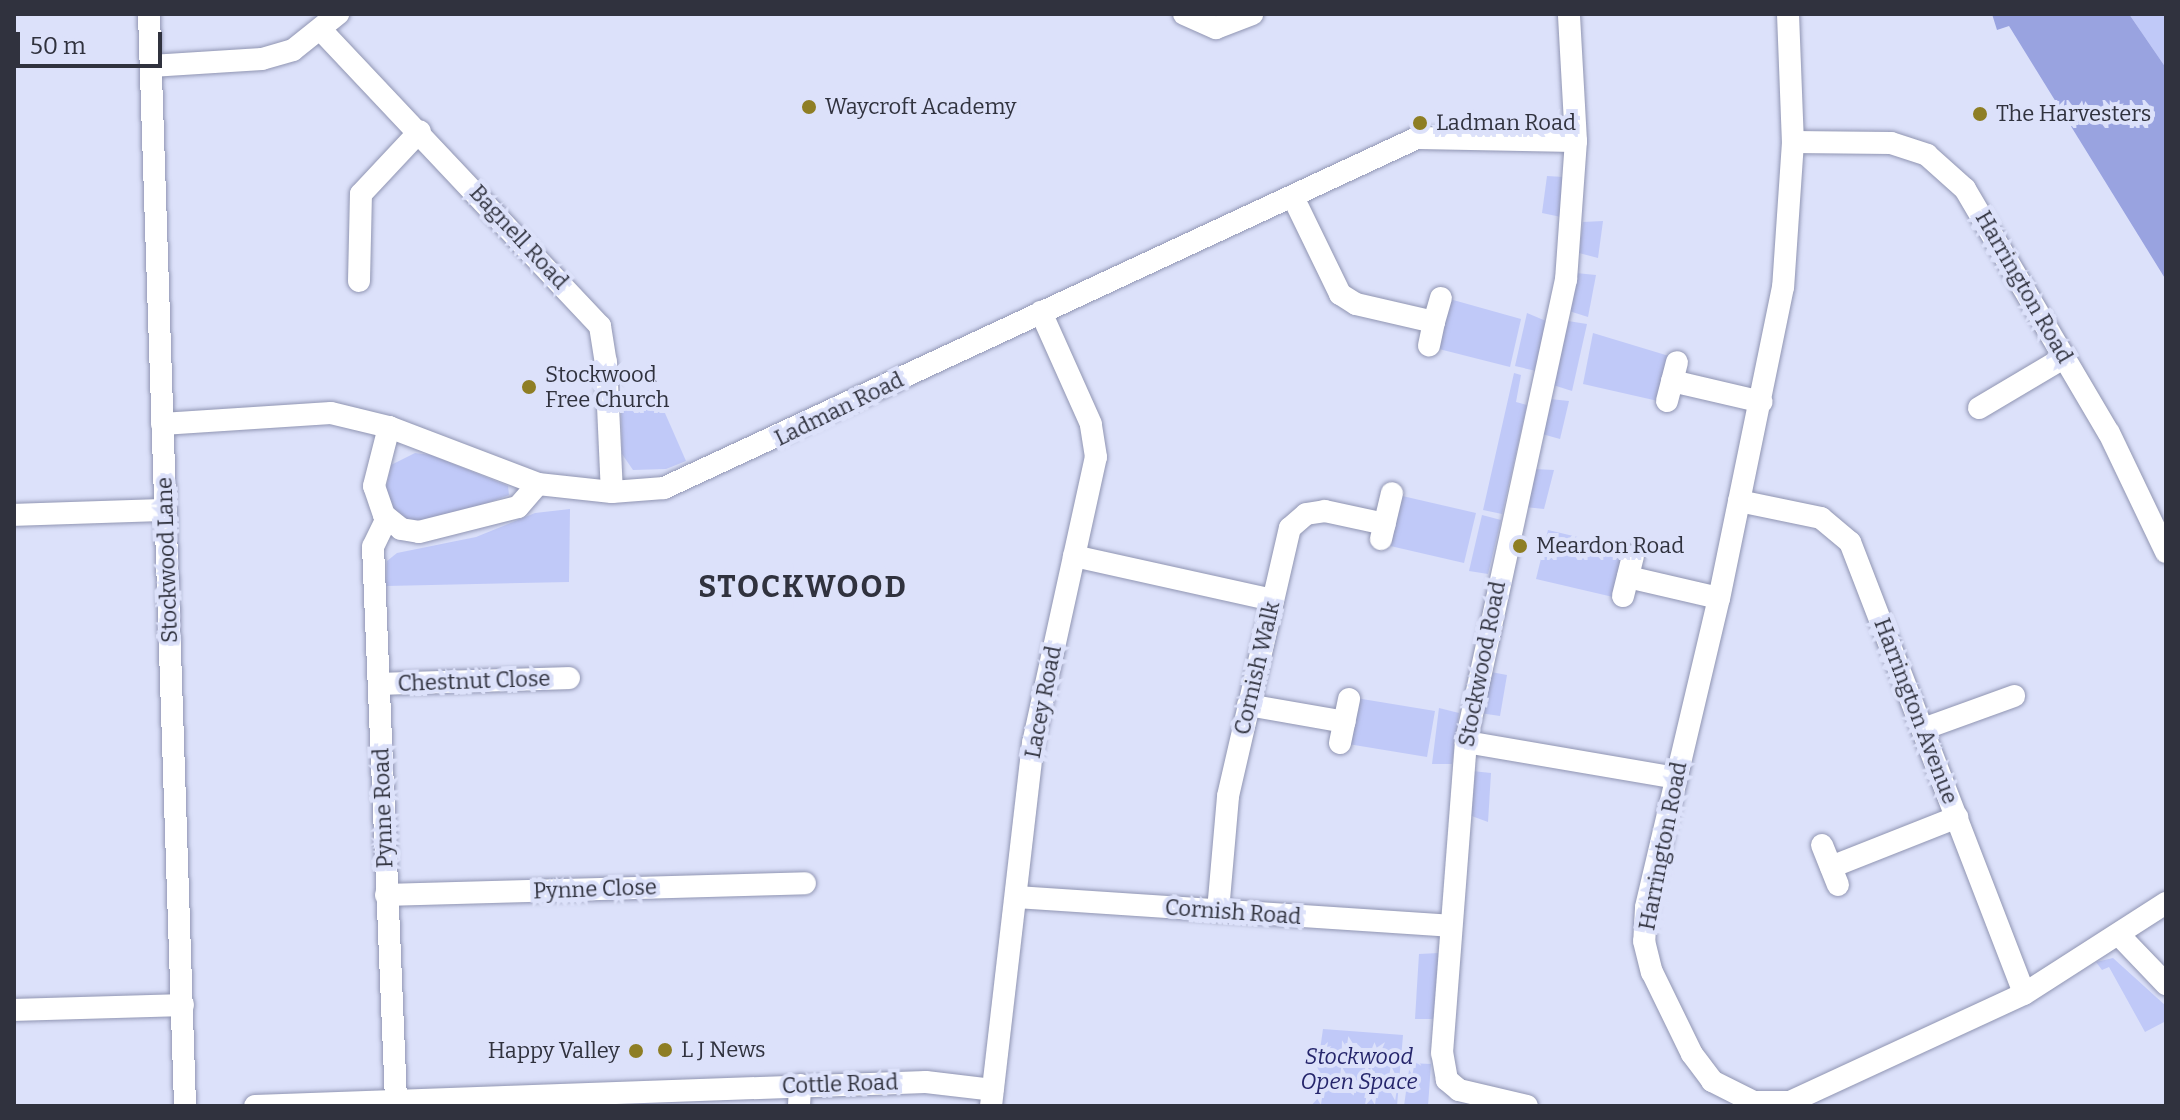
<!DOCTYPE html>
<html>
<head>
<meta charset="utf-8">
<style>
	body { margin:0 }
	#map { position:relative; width:2180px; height:1120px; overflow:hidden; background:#dce1fa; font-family:Bitter,serif }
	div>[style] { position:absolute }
	.green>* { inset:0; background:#c0c9f8 }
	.forest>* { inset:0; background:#99a3e0 }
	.roads { filter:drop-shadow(0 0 2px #9095b2) drop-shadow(0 0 2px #9095b2) }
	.minor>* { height:22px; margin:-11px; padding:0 11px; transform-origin:11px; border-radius:11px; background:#fff }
	.dots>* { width:22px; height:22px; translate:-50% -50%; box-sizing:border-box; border:4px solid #dce1fa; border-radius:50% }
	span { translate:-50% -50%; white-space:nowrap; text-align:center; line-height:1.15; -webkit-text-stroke:8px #dce1fa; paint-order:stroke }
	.poi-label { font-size:22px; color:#30323e }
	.left { translate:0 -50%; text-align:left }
	.right { translate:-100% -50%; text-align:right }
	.street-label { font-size:22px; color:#30323e }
	.park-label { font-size:22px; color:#25256b; font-style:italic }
	.district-label { font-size:30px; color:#30323e; font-weight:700; letter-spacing:2px }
	.frame { position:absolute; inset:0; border:16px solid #30323e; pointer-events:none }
	.scale { position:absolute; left:16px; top:32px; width:146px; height:36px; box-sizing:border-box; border:4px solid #30323e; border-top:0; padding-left:10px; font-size:24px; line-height:28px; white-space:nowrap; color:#30323e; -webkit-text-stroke:6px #dce1fa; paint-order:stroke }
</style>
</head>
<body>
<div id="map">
	<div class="green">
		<div style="clip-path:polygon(2129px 14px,2166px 14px,2166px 68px)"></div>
		<div style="clip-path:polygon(1547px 176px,1564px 177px,1561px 217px,1542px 213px)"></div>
		<div style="clip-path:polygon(1603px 221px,1598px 258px,1579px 253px,1583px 222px)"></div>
		<div style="clip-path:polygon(1576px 273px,1596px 275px,1588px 317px,1569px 311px)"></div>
		<div style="clip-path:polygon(1446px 298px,1521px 319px,1510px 367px,1435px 348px)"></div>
		<div style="clip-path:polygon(1527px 313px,1546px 321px,1536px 371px,1515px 366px)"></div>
		<div style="clip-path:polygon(1568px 321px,1587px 324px,1572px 391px,1553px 385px)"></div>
		<div style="clip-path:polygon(1593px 333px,1669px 356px,1658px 401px,1583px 384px)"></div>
		<div style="clip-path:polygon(1514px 373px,1521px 375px,1516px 402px,1527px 405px,1502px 514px,1483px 510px)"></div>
		<div style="clip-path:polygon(654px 388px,686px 461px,666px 469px,633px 470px,622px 454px,621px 402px)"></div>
		<div style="clip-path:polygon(1550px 399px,1569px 401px,1560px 439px,1542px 434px)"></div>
		<div style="clip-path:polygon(415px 453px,431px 455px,508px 486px,509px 495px,426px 525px,408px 521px,394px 510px,386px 489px,391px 465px)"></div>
		<div style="clip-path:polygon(1534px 469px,1554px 470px,1544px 509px,1525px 507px)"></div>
		<div style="clip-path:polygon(1398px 495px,1476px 513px,1464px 563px,1386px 545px)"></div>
		<div style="clip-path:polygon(570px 509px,569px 582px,386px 586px,387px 561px,397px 553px,476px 537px,535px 513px)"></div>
		<div style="clip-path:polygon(1482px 515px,1501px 520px,1488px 574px,1469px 571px)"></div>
		<div style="clip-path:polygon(1548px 530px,1624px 548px,1613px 597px,1536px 579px)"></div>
		<div style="clip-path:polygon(1491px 672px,1507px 675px,1500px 716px,1480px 713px)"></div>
		<div style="clip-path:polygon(1356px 698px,1435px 711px,1427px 757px,1348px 744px)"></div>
		<div style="clip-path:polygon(1439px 708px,1459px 713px,1452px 764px,1432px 764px)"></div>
		<div style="clip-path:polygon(1472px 771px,1491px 773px,1488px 822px,1469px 815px)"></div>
		<div style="clip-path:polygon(1439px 953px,1434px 1019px,1415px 1019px,1419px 954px)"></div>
		<div style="clip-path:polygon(2113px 958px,2166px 1006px,2166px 1021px,2145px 1032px,2109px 967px,2102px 970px,2096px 962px)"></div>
		<div style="clip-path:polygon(1323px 1029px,1403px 1035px,1397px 1106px,1312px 1106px)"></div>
		<div style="clip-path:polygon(1410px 1063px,1431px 1064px,1428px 1106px,1404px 1106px)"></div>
	</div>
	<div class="forest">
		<div style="clip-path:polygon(1992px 14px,2129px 14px,2166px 68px,2166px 280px,2009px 26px,1997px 30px)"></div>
	</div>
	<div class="roads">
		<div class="minor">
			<div style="left:149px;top:14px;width:1093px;rotate:88.11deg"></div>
			<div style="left:1184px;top:14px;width:35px;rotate:24deg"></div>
			<div style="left:1216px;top:28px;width:39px;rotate:-21deg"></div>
			<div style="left:1788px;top:14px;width:128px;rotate:87.8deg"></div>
			<div style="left:1793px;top:142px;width:145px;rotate:93.9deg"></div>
			<div style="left:1783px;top:287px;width:318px;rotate:101.6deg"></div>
			<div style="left:1719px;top:598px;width:318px;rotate:103.3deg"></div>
			<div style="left:1646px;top:908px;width:33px;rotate:93deg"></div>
			<div style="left:1644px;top:941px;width:32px;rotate:76deg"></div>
			<div style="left:1652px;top:972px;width:91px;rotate:64deg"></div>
			<div style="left:1692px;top:1054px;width:34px;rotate:53deg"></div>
			<div style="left:1712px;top:1081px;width:47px;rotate:26.6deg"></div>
			<div style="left:1754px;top:1102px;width:36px"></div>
			<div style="left:1790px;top:1102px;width:258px;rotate:-24.8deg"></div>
			<div style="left:2024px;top:994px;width:169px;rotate:-32.7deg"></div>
			<div style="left:321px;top:30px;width:407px;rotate:46.7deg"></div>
			<div style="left:600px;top:326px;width:36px;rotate:81deg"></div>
			<div style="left:606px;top:362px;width:130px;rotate:87.4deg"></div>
			<div style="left:151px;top:66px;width:111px;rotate:-3.6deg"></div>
			<div style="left:262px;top:59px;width:32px;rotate:-16deg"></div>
			<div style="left:293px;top:50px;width:58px;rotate:-38.7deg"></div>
			<div style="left:1793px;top:142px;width:98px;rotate:0.6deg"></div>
			<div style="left:1891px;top:143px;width:38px;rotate:18deg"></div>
			<div style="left:1927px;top:155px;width:51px;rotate:41.8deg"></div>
			<div style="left:1965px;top:189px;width:283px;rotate:59.5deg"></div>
			<div style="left:2109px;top:433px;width:132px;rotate:64.4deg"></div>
			<div style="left:1293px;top:197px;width:108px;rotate:64.1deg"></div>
			<div style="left:1340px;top:294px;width:19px;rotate:32deg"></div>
			<div style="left:1356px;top:304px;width:80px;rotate:13deg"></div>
			<div style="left:1434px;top:322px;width:24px;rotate:102deg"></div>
			<div style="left:359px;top:281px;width:87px;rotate:-88.7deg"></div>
			<div style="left:361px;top:194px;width:86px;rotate:-46.9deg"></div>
			<div style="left:1434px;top:322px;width:25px;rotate:-74deg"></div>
			<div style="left:1672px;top:381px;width:92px;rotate:13.1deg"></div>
			<div style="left:1667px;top:401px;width:40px;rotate:-75.6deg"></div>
			<div style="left:1979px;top:408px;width:100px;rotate:-30.7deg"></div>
			<div style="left:162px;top:424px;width:169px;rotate:-3.7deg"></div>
			<div style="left:331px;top:413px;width:60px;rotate:13.6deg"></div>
			<div style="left:389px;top:427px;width:160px;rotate:20.9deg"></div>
			<div style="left:538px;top:484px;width:74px;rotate:6.2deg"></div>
			<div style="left:612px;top:492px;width:52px;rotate:-4.4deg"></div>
			<div style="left:664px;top:488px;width:830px;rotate:-24.93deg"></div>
			<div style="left:1417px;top:138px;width:159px;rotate:1.1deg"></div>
			<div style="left:389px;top:427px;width:61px;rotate:104.3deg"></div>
			<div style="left:374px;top:486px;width:31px;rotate:71deg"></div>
			<div style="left:384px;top:515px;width:22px;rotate:39deg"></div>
			<div style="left:401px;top:529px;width:18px;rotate:9deg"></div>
			<div style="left:419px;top:532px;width:102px;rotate:-14.2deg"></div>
			<div style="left:518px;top:507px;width:30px;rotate:-49deg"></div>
			<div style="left:1739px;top:501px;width:84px;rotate:11.7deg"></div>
			<div style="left:1821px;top:518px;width:38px;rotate:40deg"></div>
			<div style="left:1850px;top:542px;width:484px;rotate:68.9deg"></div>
			<div style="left:14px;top:515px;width:152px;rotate:-1.9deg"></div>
			<div style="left:387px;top:518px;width:32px;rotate:116deg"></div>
			<div style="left:373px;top:547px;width:553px;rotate:87.62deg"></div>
			<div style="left:1381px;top:539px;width:47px;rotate:-76.6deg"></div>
			<div style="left:1074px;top:556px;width:203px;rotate:12.5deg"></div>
			<div style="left:1628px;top:577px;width:93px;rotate:13deg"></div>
			<div style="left:1623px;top:596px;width:41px;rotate:-76deg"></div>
			<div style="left:380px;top:684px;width:189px;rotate:-1.8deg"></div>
			<div style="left:1248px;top:705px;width:98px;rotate:9.9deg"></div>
			<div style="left:1923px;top:729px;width:97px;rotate:-19.9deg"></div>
			<div style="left:1466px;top:742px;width:213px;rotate:9.7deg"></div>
			<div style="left:1340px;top:743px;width:45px;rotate:-78.4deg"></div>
			<div style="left:1822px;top:845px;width:43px;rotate:68.2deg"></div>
			<div style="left:1831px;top:867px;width:136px;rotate:-21.6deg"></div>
			<div style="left:386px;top:895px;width:419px;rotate:-1.6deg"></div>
			<div style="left:1016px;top:897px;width:435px;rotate:3.8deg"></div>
			<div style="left:1218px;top:911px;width:115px;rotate:-85deg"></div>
			<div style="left:1228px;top:796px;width:275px;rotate:-77deg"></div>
			<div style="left:1290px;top:528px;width:21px;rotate:-41deg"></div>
			<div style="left:1306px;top:514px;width:19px;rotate:-9deg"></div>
			<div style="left:1325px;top:511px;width:61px;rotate:12.2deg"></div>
			<div style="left:2119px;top:935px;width:68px;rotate:46.2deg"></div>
			<div style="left:14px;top:1010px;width:169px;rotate:-1.7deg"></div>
			<div style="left:255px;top:1106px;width:671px;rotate:-2.05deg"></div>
			<div style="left:926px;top:1082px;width:67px;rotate:6.8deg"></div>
			<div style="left:799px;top:1106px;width:21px;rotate:-87deg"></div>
			<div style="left:991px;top:1106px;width:365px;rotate:-83.4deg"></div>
			<div style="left:1033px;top:743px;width:293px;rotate:-77.6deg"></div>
			<div style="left:1096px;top:457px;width:33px;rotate:-99deg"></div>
			<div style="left:1091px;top:424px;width:123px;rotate:-114.1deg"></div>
			<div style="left:1527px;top:1106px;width:70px;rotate:-166.8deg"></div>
			<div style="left:1459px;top:1090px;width:16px;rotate:-140deg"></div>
			<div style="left:1447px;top:1080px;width:27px;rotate:-100deg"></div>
			<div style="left:1442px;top:1053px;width:312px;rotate:-85.6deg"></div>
			<div style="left:1466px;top:742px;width:473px;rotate:-77.8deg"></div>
			<div style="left:1566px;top:280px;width:139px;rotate:-85.9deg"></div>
			<div style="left:1576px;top:141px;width:127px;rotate:-93.2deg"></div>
		</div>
	</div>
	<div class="dots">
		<div style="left:809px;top:107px;background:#8e7e24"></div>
		<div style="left:1980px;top:114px;background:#8e7e24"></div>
		<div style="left:1420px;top:123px;background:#8e7e24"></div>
		<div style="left:529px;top:387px;background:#8e7e24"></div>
		<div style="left:1520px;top:546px;background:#8e7e24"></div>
		<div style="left:665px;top:1050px;background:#8e7e24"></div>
		<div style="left:636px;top:1051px;background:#8e7e24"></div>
	</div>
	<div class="poi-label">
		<span class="left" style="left:825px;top:107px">Waycroft Academy</span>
		<span class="left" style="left:1996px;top:114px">The Harvesters</span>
		<span class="left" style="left:1436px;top:123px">Ladman Road</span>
		<span class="left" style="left:545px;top:387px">Stockwood<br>Free Church</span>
		<span class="left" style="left:1536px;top:546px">Meardon Road</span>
		<span class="left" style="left:681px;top:1050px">L J News</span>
		<span class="right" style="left:620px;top:1051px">Happy Valley</span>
	</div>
	<div class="street-label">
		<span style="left:519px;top:237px;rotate:47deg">Bagnell Road</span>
		<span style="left:2024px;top:287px;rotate:60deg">Harrington Road</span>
		<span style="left:839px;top:409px;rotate:-26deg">Ladman Road</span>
		<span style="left:167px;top:560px;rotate:-92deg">Stockwood Lane</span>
		<span style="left:1482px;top:664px;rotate:-79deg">Stockwood Road</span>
		<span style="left:1257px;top:668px;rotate:-77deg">Cornish Walk</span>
		<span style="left:474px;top:681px;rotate:-2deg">Chestnut Close</span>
		<span style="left:1043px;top:702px;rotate:-79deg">Lacey Road</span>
		<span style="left:1916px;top:711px;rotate:69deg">Harrington Avenue</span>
		<span style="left:383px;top:808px;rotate:-92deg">Pynne Road</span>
		<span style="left:1663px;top:846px;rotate:-79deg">Harrington Road</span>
		<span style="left:595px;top:889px;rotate:-2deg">Pynne Close</span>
		<span style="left:1233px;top:912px;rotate:4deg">Cornish Road</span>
		<span style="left:840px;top:1084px;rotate:-2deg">Cottle Road</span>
	</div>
	<div class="park-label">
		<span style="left:1359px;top:1069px">Stockwood<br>Open Space</span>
	</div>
	<div class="district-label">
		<span style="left:803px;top:587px">STOCKWOOD</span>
	</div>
	<div class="frame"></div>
	<div class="scale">50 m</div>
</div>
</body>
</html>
